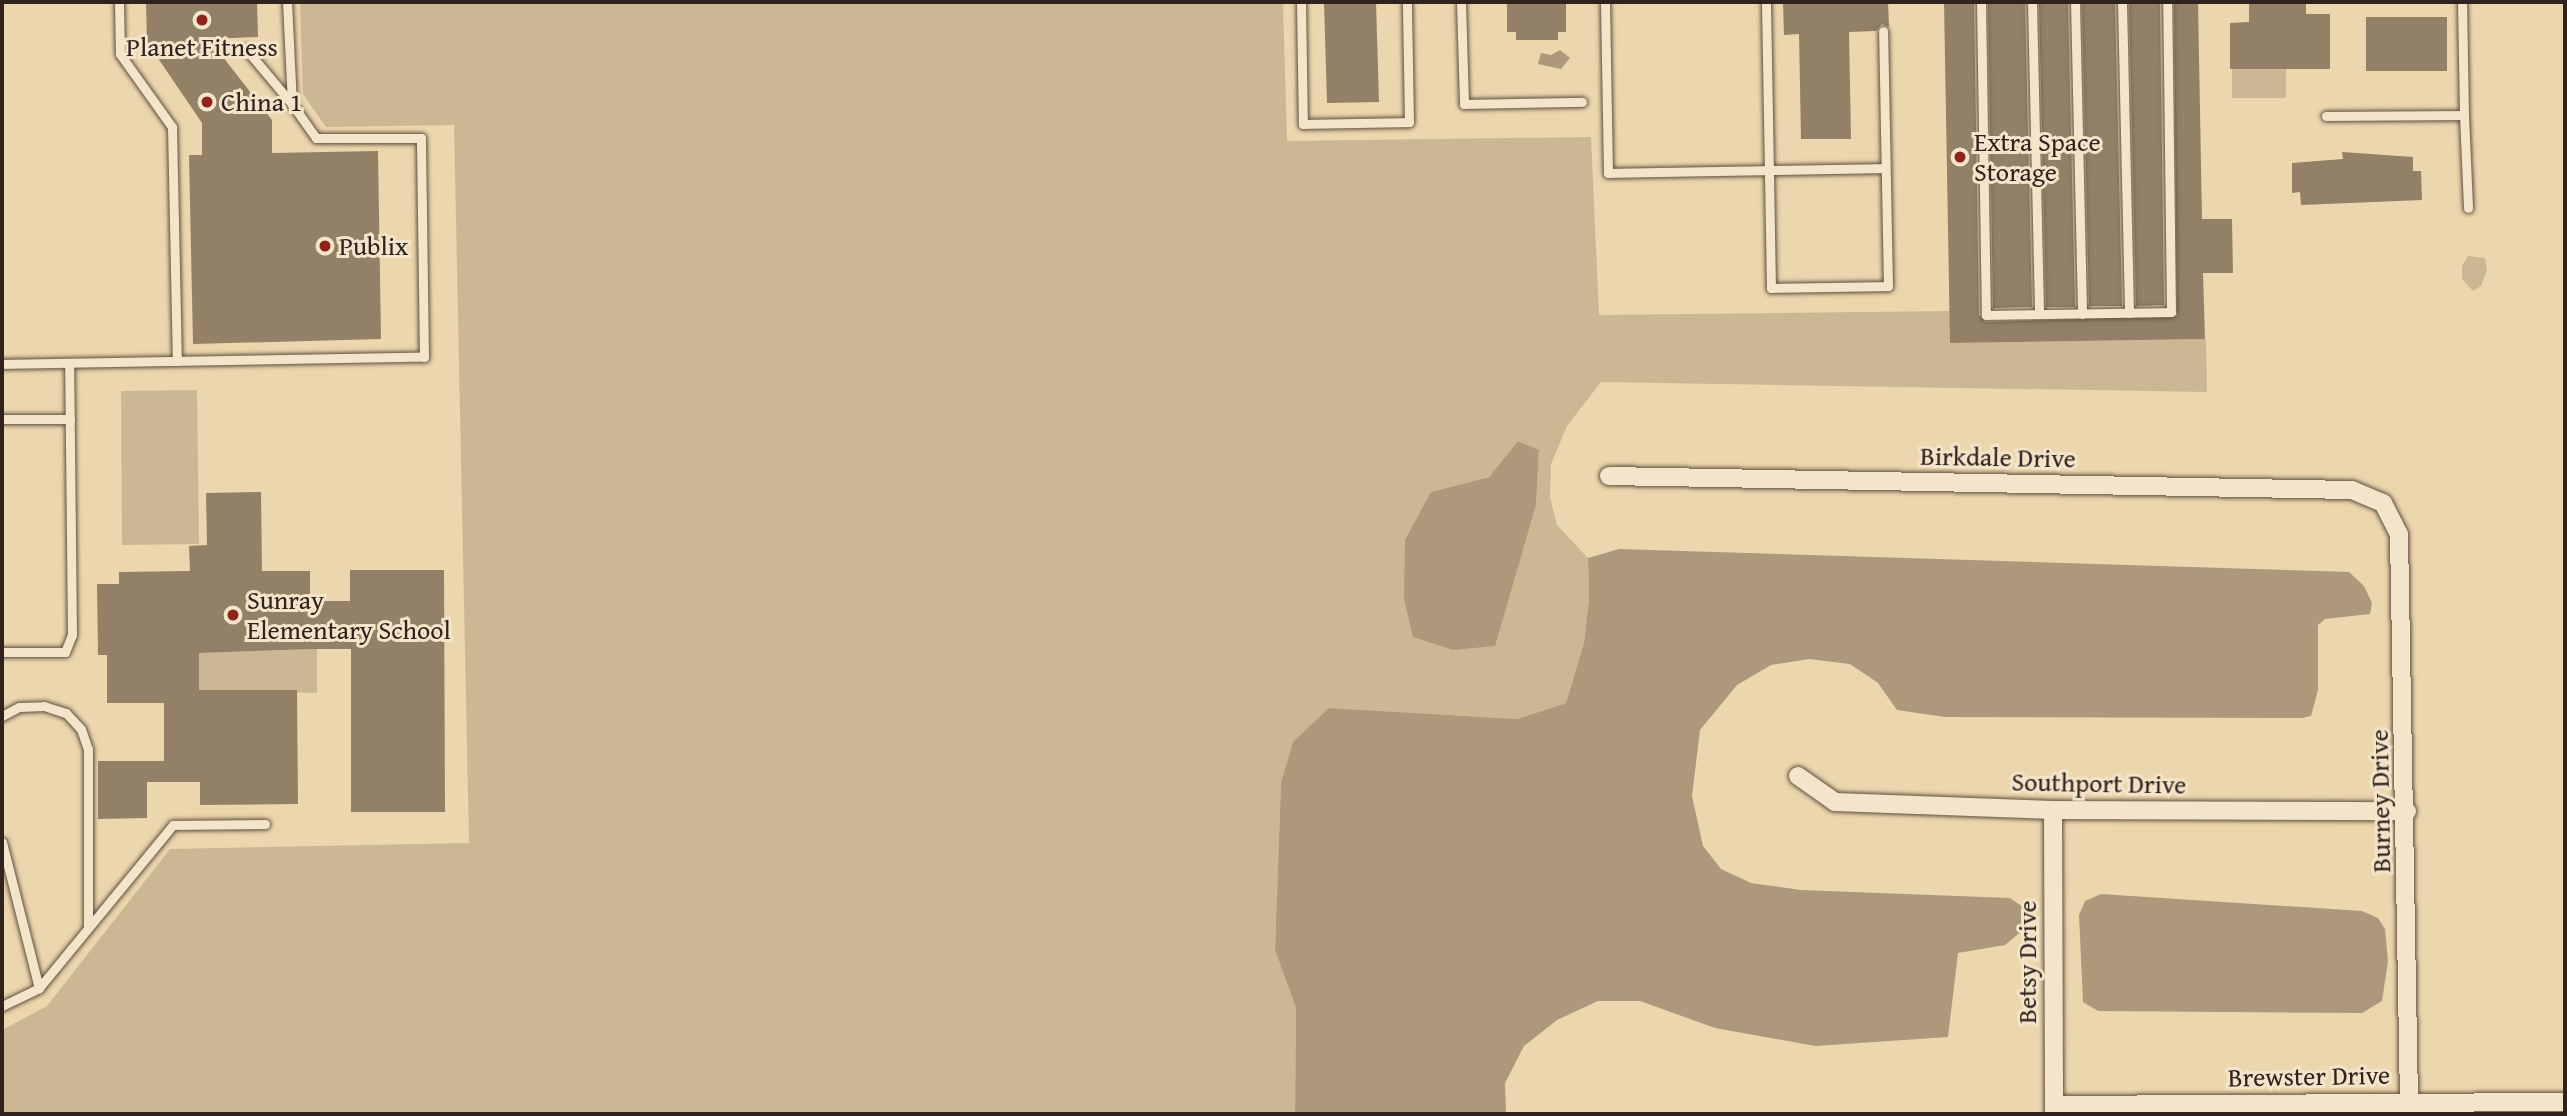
<!DOCTYPE html>
<html>
<head>
<meta charset="utf-8">
<style>
	body { margin:0 }
	#map { position:relative; width:2567px; height:1116px; overflow:hidden; background:#ecd6ad; font-family:"Gentium Book Plus",serif }
	div>[style] { position:absolute }
	.green>* { inset:0; background:#ccb794 }
	.water>* { inset:0; background:#ac997c }
	.building>* { inset:0; background:#928067 }
	.roads { filter:drop-shadow(0 0 2px #5f4f40) drop-shadow(0 0 2px #5f4f40) }
	.service>* { height:9px; margin:-4.5px; padding:0 4.5px; transform-origin:4.5px; border-radius:4.5px; background:#f3e4ca }
	.minor>* { height:18px; margin:-9px; padding:0 9px; transform-origin:9px; border-radius:9px; background:#f3e4ca }
	.dots>* { width:19px; height:19px; translate:-50% -50%; box-sizing:border-box; border:4px solid #f3e4ca; border-radius:50% }
	span { translate:-50% -50%; white-space:nowrap; text-align:center; line-height:1.15; -webkit-text-stroke:6px #f3e4ca; paint-order:stroke }
	.poi-label { font-size:26px; color:#30221c }
	.left { translate:0 -50%; text-align:left }
	.street-label { font-size:26px; color:#30221c }
	.frame { position:absolute; inset:0; border:4px solid #30221c; pointer-events:none }
</style>
</head>
<body>
<div id="map">
	<div class="green">
		<div style="clip-path:polygon(evenodd,300px 2px,1283px 2px,1287px 141px,1591px 137px,1599px 315px,1950px 311px,1951px 343px,2206px 339px,2207px 392px,1601px 382px,1567px 426px,1551px 464px,1550px 497px,1557px 525px,1588px 558px,1589px 599px,1584px 643px,1566px 703px,1517px 719px,1329px 708px,1281px 783px,1275px 950px,1296px 1008px,1295px 1114px,2px 1114px,2px 1030px,47px 1006px,170px 849px,469px 843px,454px 125px,326px 127px,303px 94px,300px 2px,1518px 441px,1539px 450px,1536px 505px,1494px 646px,1431px 492px,1489px 477px,1518px 441px)"></div>
		<div style="clip-path:polygon(2232px 69px,2286px 69px,2286px 98px,2232px 98px)"></div>
		<div style="clip-path:polygon(2468px 256px,2485px 258px,2487px 270px,2481px 286px,2473px 291px,2462px 279px,2462px 266px)"></div>
		<div style="clip-path:polygon(197px 390px,199px 544px,122px 545px,121px 391px)"></div>
		<div style="clip-path:polygon(311px 649px,317px 649px,317px 693px,199px 690px,199px 653px)"></div>
	</div>
	<div class="water">
		<div style="clip-path:polygon(1560px 50px,1570px 58px,1561px 69px,1538px 64px,1541px 53px,1551px 55px)"></div>
		<div style="clip-path:polygon(1518px 441px,1539px 450px,1536px 505px,1495px 646px,1453px 650px,1413px 637px,1404px 599px,1405px 540px,1431px 492px,1489px 477px)"></div>
		<div style="clip-path:polygon(1619px 549px,2349px 572px,2364px 586px,2372px 603px,2370px 614px,2325px 619px,2318px 625px,2318px 690px,2311px 716px,2302px 718px,1945px 717px,1897px 710px,1878px 683px,1850px 664px,1809px 659px,1771px 665px,1737px 685px,1700px 730px,1692px 796px,1703px 846px,1721px 869px,1751px 883px,1801px 890px,2010px 898px,2023px 907px,2022px 931px,2005px 945px,1958px 953px,1948px 1037px,1815px 1046px,1715px 1028px,1640px 1001px,1598px 1001px,1557px 1020px,1524px 1046px,1505px 1083px,1506px 1114px,1295px 1114px,1296px 1008px,1275px 950px,1281px 783px,1293px 742px,1329px 708px,1517px 719px,1566px 703px,1584px 643px,1589px 599px,1588px 558px)"></div>
		<div style="clip-path:polygon(2101px 894px,2362px 911px,2378px 918px,2385px 929px,2388px 961px,2382px 1001px,2362px 1013px,2098px 1011px,2083px 1002px,2079px 915px,2085px 901px)"></div>
	</div>
	<div class="building">
		<div style="clip-path:polygon(146px 2px,257px 2px,258px 37px,209px 39px,272px 120px,272px 153px,378px 151px,381px 339px,193px 344px,189px 155px,202px 155px,202px 123px,147px 42px)"></div>
		<div style="clip-path:polygon(1324px 2px,1376px 2px,1379px 102px,1327px 103px)"></div>
		<div style="clip-path:polygon(1507px 2px,1566px 2px,1566px 32px,1558px 32px,1558px 40px,1516px 40px,1516px 32px,1507px 32px)"></div>
		<div style="clip-path:polygon(1783px 2px,1888px 2px,1889px 27px,1882px 24px,1876px 31px,1849px 32px,1851px 139px,1801px 139px,1799px 34px,1784px 35px)"></div>
		<div style="clip-path:polygon(1944px 2px,1974px 2px,1979px 315px,1986px 322px,2177px 316px,2174px 2px,2198px 2px,2202px 219px,2232px 219px,2233px 273px,2203px 273px,2205px 339px,1950px 343px)"></div>
		<div style="clip-path:polygon(1988px 2px,2025px 2px,2032px 307px,1993px 308px)"></div>
		<div style="clip-path:polygon(2039px 2px,2068px 2px,2075px 307px,2046px 307px)"></div>
		<div style="clip-path:polygon(2082px 2px,2115px 2px,2122px 306px,2089px 306px)"></div>
		<div style="clip-path:polygon(2129px 2px,2160px 2px,2164px 305px,2136px 306px)"></div>
		<div style="clip-path:polygon(2249px 2px,2306px 2px,2306px 14px,2330px 14px,2330px 69px,2230px 69px,2230px 23px,2249px 22px)"></div>
		<div style="clip-path:polygon(2366px 17px,2447px 17px,2447px 71px,2366px 71px)"></div>
		<div style="clip-path:polygon(2342px 152px,2413px 157px,2413px 171px,2421px 171px,2422px 200px,2301px 205px,2300px 192px,2292px 193px,2292px 163px,2343px 159px)"></div>
		<div style="clip-path:polygon(261px 492px,262px 571px,310px 571px,310px 601px,350px 601px,350px 570px,444px 570px,445px 812px,351px 812px,351px 649px,311px 649px,199px 653px,199px 690px,297px 690px,298px 804px,200px 805px,200px 782px,147px 782px,147px 818px,98px 819px,98px 761px,164px 761px,164px 703px,107px 703px,107px 655px,98px 655px,97px 584px,119px 584px,119px 572px,190px 571px,189px 546px,207px 545px,206px 493px)"></div>
	</div>
	<div class="roads">
		<div class="service">
			<div style="left:119px;top:2px;width:52px;rotate:88.9deg"></div>
			<div style="left:120px;top:54px;width:90px;rotate:54.5deg"></div>
			<div style="left:172px;top:127px;width:234px;rotate:88.8deg"></div>
			<div style="left:1301px;top:2px;width:122px;rotate:89.1deg"></div>
			<div style="left:1303px;top:124px;width:106px;rotate:-1.1deg"></div>
			<div style="left:1409px;top:122px;width:120px;rotate:-91deg"></div>
			<div style="left:1461px;top:2px;width:102px;rotate:88.3deg"></div>
			<div style="left:1464px;top:104px;width:118px;rotate:-1deg"></div>
			<div style="left:1605px;top:2px;width:171px;rotate:89deg"></div>
			<div style="left:1608px;top:173px;width:277px;rotate:-1deg"></div>
			<div style="left:1766px;top:2px;width:286px;rotate:89deg"></div>
			<div style="left:1771px;top:288px;width:117px;rotate:-1deg"></div>
			<div style="left:1888px;top:286px;width:255px;rotate:-91.1deg"></div>
			<div style="left:1981px;top:2px;width:313px;rotate:89.1deg"></div>
			<div style="left:1986px;top:315px;width:185px;rotate:-0.9deg"></div>
			<div style="left:2171px;top:312px;width:310px;rotate:-90.7deg"></div>
			<div style="left:2032px;top:2px;width:312px;rotate:88.7deg"></div>
			<div style="left:2075px;top:2px;width:312px;rotate:88.7deg"></div>
			<div style="left:2122px;top:2px;width:311px;rotate:88.7deg"></div>
			<div style="left:246px;top:49px;width:72px;rotate:50.1deg"></div>
			<div style="left:2464px;top:115px;width:93px;rotate:87.5deg"></div>
			<div style="left:2326px;top:116px;width:138px;rotate:-0.4deg"></div>
			<div style="left:2464px;top:115px;width:113px;rotate:-91deg"></div>
			<div style="left:2px;top:364px;width:422px;rotate:-1deg"></div>
			<div style="left:424px;top:357px;width:219px;rotate:-90.8deg"></div>
			<div style="left:421px;top:138px;width:105px;rotate:180deg"></div>
			<div style="left:316px;top:138px;width:42px;rotate:-125.2deg"></div>
			<div style="left:292px;top:104px;width:102px;rotate:-92.8deg"></div>
			<div style="left:2px;top:419px;width:68px"></div>
			<div style="left:2px;top:652px;width:63px"></div>
			<div style="left:65px;top:652px;width:18px;rotate:-68deg"></div>
			<div style="left:72px;top:635px;width:272px;rotate:-90.6deg"></div>
			<div style="left:2px;top:716px;width:19px;rotate:-28deg"></div>
			<div style="left:19px;top:707px;width:25px;rotate:-2deg"></div>
			<div style="left:44px;top:706px;width:23px;rotate:18deg"></div>
			<div style="left:66px;top:713px;width:22px;rotate:47deg"></div>
			<div style="left:81px;top:729px;width:21px;rotate:71deg"></div>
			<div style="left:88px;top:749px;width:177px;rotate:90deg"></div>
			<div style="left:2px;top:842px;width:151px;rotate:75.8deg"></div>
			<div style="left:2px;top:1006px;width:41px;rotate:-25.9deg"></div>
			<div style="left:39px;top:988px;width:211px;rotate:-50.6deg"></div>
			<div style="left:173px;top:825px;width:92px;rotate:-0.6deg"></div>
		</div>
		<div class="minor">
			<div style="left:1609px;top:476px;width:743px;rotate:1.08deg"></div>
			<div style="left:2352px;top:490px;width:34px;rotate:23deg"></div>
			<div style="left:2383px;top:503px;width:35px;rotate:63deg"></div>
			<div style="left:2399px;top:534px;width:567px;rotate:88.99deg"></div>
			<div style="left:1798px;top:776px;width:45px;rotate:35.1deg"></div>
			<div style="left:1835px;top:802px;width:218px;rotate:2.1deg"></div>
			<div style="left:2053px;top:810px;width:354px;rotate:0.2deg"></div>
			<div style="left:2053px;top:810px;width:304px;rotate:89.8deg"></div>
			<div style="left:2054px;top:1105px;width:511px;rotate:-0.34deg"></div>
		</div>
	</div>
	<div class="dots">
		<div style="left:202px;top:20px;background:#8f2418"></div>
		<div style="left:207px;top:102px;background:#8f2418"></div>
		<div style="left:1960px;top:157px;background:#8f2418"></div>
		<div style="left:325px;top:246px;background:#8f2418"></div>
		<div style="left:233px;top:615px;background:#8f2418"></div>
	</div>
	<div class="poi-label">
		<span style="left:202px;top:47px">Planet Fitness</span>
		<span class="left" style="left:221px;top:102px">China 1</span>
		<span class="left" style="left:1974px;top:157px">Extra Space<br>Storage</span>
		<span class="left" style="left:339px;top:246px">Publix</span>
		<span class="left" style="left:247px;top:615px">Sunray<br>Elementary School</span>
	</div>
	<div class="street-label">
		<span style="left:1998px;top:457px;rotate:1deg">Birkdale Drive</span>
		<span style="left:2099px;top:783px;rotate:1deg">Southport Drive</span>
		<span style="left:2380px;top:801px;rotate:-91deg">Burney Drive</span>
		<span style="left:2027px;top:962px;rotate:-90deg">Betsy Drive</span>
		<span style="left:2309px;top:1076px;rotate:-1deg">Brewster Drive</span>
	</div>
	<div class="frame"></div>
</div>
</body>
</html>
